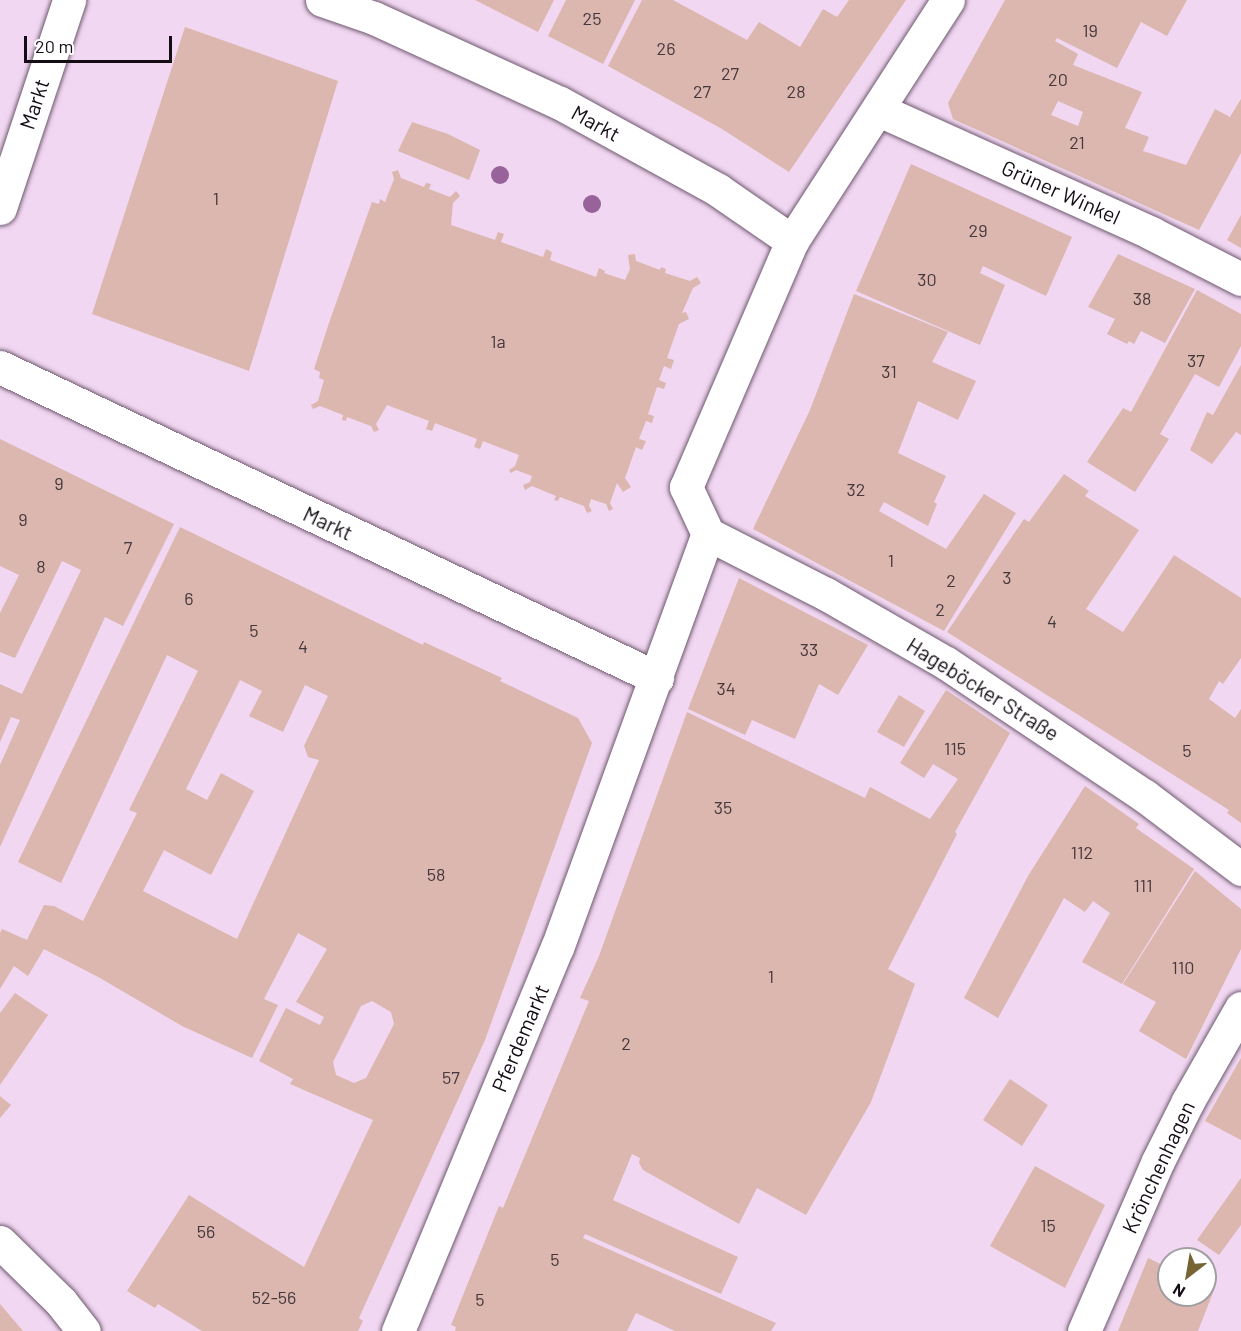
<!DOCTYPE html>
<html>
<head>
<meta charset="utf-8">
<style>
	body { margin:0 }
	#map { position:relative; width:1241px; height:1331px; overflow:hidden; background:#f1d7f1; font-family:Barlow,sans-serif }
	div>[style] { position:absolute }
	.building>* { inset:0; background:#dbb7af }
	.roads { filter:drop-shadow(0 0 2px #6e586f) drop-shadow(0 0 2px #6e586f) }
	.street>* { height:33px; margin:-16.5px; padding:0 16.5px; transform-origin:16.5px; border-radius:16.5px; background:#fff }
	.trees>* { width:18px; height:18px; margin:-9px; border-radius:50%; background:#98629b }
	span { translate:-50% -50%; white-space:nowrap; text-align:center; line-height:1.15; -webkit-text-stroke:4.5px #fff; paint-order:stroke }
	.number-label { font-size:18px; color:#46383c }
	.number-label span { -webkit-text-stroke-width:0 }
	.street-label { font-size:21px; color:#150d16 }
	.north { position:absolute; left:1157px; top:1247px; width:60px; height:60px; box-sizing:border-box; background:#fff; border:2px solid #a19ea2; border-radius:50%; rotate:211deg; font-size:16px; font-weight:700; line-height:24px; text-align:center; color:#150d16 }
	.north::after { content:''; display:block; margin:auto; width:21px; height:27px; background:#766533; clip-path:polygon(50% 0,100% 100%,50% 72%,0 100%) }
	.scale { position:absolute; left:24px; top:36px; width:148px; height:27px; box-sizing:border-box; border:3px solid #150d16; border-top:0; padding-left:8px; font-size:18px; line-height:21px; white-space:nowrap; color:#150d16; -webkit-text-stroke:4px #fff; paint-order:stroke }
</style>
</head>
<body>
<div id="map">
	<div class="building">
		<div style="clip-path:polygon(475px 0,554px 0,538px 32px)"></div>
		<div style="clip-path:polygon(566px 0,635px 0,603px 64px,548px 36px)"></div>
		<div style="clip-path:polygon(642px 0,673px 0,747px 40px,759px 22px,800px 47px,823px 9px,837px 17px,849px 0,906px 0,789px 172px,722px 129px,608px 66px)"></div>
		<div style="clip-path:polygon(evenodd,1005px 0,1187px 0,1167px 36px,1141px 22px,1117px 68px,1057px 38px,1055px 41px,1078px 54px,1073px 65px,1142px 92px,1125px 128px,1149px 137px,1143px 151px,1186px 165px,1215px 109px,1230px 117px,1241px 99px,1241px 153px,1199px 230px,953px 119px,948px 103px,1005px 0,1058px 101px,1083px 112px,1078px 126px,1051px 115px,1058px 101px)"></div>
		<div style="clip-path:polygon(185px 27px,338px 81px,249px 371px,92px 314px)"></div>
		<div style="clip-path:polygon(412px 122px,448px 134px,480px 150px,469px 180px,398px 151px)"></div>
		<div style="clip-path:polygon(911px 164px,1072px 237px,1046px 296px,983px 266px,980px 273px,1005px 285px,980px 345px,856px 291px)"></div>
		<div style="clip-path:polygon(398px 170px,401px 178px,424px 187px,426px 183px,431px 184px,429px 189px,450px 197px,456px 191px,460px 196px,453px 203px,451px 225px,495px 240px,498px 232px,504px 234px,501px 242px,543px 257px,546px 249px,552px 252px,550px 260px,596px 277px,599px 268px,605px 271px,604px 273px,625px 280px,630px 269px,628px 255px,635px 254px,636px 261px,660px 270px,661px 267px,666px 269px,665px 273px,690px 281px,697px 277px,701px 283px,693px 288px,682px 313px,686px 312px,689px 319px,679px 324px,667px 358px,674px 360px,671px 369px,664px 366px,659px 380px,666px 383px,664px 389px,657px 387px,648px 414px,654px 416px,652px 423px,646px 421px,639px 439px,646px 441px,642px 450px,636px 447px,625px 478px,631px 487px,623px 492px,617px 483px,610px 503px,613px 509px,609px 511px,606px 504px,591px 499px,589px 506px,592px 511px,587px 513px,584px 506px,560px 497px,558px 501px,554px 500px,556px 496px,532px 486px,525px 490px,523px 485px,530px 482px,532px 476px,516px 470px,511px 473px,509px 470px,515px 466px,519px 455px,483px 441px,480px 449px,474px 447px,477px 439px,435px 423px,432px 431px,426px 429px,429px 421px,387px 405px,376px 424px,379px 430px,374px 432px,371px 426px,347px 417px,346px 421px,342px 420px,343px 415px,320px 406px,313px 409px,311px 405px,318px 401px,324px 380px,319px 378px,320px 372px,314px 369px,329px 323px,372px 202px,379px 204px,380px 199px,385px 202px,394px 179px,392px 172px)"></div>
		<div style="clip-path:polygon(1241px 215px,1241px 248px,1227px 240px)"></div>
		<div style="clip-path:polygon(1118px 254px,1195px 289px,1165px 343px,1141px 331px,1134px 344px,1129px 341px,1127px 344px,1107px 334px,1115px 319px,1088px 307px)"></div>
		<div style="clip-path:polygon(1197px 290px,1241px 314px,1241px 346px,1219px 387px,1195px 374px,1160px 434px,1169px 439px,1135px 492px,1087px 462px,1123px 408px,1131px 412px)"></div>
		<div style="clip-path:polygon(854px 294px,948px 332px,932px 362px,976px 381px,958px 420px,918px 401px,898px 453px,946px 476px,934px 502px,937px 504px,928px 526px,884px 502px,879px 511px,946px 549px,984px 494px,1016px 513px,944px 631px,753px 529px,810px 410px)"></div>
		<div style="clip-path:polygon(1241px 365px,1241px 435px,1236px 432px,1212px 464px,1190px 450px,1207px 412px,1213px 415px)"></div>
		<div style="clip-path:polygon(0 439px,174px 524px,123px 626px,105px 617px,0 847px,0 765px,20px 720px,11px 717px,0 742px,0 684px,22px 694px,81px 570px,62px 561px,15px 658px,0 652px,0 613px,19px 575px,0 566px)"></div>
		<div style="clip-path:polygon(1064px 474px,1089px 491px,1085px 496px,1139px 530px,1086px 609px,1123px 632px,1174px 555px,1241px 598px,1241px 658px,1223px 684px,1219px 681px,1209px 699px,1235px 718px,1241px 709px,1241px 823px,1227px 813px,1229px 810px,947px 632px,1024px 519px,1029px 522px)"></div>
		<div style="clip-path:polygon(evenodd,180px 527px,423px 645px,424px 642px,502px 678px,500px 681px,578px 718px,592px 743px,485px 1040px,359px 1318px,363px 1321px,358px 1331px,202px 1331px,158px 1304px,155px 1308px,127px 1291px,189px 1195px,304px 1267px,373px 1120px,290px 1084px,293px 1079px,259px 1061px,286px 1008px,320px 1025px,324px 1017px,296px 1002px,327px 949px,298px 933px,264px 999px,278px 1005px,252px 1058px,182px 1026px,100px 978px,44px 949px,28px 976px,14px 966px,0 989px,0 933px,2px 929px,27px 940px,44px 905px,54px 906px,83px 921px,137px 813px,129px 810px,198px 671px,167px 655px,61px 883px,18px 862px,180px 527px,240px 680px,262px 691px,249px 716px,283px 732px,305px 685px,328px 696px,304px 746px,308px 757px,319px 760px,237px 939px,143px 891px,164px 850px,211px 875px,254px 791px,221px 773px,207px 800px,186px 789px,240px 680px,180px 527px,372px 1001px,391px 1012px,394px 1024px,366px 1078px,354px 1083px,336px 1075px,333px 1062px,361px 1006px,372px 1001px)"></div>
		<div style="clip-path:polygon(739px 578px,868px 645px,838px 695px,819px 684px,795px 739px,752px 720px,745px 735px,688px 709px)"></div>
		<div style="clip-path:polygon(946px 690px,1010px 733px,955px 832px,957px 834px,888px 969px,915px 984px,871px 1102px,806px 1215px,757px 1188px,739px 1224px,643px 1170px,639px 1163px,640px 1158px,632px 1154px,613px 1200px,738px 1257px,721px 1294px,585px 1234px,583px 1238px,776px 1323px,771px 1331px,675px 1331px,636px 1313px,627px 1331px,455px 1331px,456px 1327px,451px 1325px,499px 1206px,503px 1208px,589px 1001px,580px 998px,599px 956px,687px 712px,865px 798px,870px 787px,930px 819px,958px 779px,933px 764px,924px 778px,900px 763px)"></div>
		<div style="clip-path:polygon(899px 695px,925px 711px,904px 747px,877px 732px)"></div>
		<div style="clip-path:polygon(1085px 786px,1139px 824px,1136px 828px,1194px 869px,1122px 984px,1082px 962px,1110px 913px,1093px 901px,1085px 912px,1064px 898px,998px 1018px,964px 998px,1028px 876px)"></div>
		<div style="clip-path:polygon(1195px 871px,1241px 909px,1241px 949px,1186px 1059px,1139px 1031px,1156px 1002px,1123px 984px)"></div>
		<div style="clip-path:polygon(15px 993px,48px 1015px,0 1085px,0 1013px)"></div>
		<div style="clip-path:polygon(1241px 1058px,1241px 1140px,1205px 1121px)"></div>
		<div style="clip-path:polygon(1010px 1079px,1048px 1105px,1022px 1146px,983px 1120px)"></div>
		<div style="clip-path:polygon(0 1096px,11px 1105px,0 1118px)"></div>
		<div style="clip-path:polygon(1035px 1166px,1105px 1205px,1065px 1288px,990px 1246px)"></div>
		<div style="clip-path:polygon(1241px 1178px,1241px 1225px,1219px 1255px,1197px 1240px)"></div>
		<div style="clip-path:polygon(1148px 1258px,1169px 1268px,1169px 1295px,1205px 1295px,1205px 1285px,1214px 1290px,1198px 1331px,1118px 1331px)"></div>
		<div style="clip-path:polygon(0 1304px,23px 1331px,0 1331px)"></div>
	</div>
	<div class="roads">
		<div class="street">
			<div style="left:322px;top:0;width:55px;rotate:19.1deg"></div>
			<div style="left:374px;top:18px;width:205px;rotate:24.6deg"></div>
			<div style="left:560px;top:103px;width:180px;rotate:28.8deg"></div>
			<div style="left:718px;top:190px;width:90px;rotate:34.6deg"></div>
			<div style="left:879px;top:110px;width:299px;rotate:24.3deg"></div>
			<div style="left:1151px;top:233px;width:101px;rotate:27.1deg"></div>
			<div style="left:0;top:208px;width:219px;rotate:-71.6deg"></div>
			<div style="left:0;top:367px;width:727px;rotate:25.33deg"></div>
			<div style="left:708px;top:534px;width:132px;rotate:27deg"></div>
			<div style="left:826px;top:594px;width:138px;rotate:29.9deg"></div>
			<div style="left:946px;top:663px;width:239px;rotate:33.8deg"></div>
			<div style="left:1145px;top:796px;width:121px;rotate:37.2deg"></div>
			<div style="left:0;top:1242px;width:86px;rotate:44.5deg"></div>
			<div style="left:61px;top:1302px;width:37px;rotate:52deg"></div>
			<div style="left:398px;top:1331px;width:415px;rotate:-67.5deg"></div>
			<div style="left:557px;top:948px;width:441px;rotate:-70deg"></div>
			<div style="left:708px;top:534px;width:52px;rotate:-115.1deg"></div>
			<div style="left:686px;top:487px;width:268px;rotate:-66.7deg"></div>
			<div style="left:792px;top:241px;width:287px;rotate:-57.1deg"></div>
			<div style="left:1084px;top:1331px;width:185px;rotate:-66.5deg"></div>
			<div style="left:1158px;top:1161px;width:67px;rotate:-63.4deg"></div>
			<div style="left:1188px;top:1101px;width:107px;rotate:-60.3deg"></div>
		</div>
	</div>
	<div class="trees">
		<div style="left:500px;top:175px"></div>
		<div style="left:592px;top:204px"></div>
	</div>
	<div class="number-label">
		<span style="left:592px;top:18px">25</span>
		<span style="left:1090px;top:30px">19</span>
		<span style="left:666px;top:48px">26</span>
		<span style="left:730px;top:73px">27</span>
		<span style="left:1058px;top:79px">20</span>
		<span style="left:702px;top:91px">27</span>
		<span style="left:796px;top:91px">28</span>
		<span style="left:1077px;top:142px">21</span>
		<span style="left:216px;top:198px">1</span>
		<span style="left:978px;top:230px">29</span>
		<span style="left:927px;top:279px">30</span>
		<span style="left:1142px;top:298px">38</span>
		<span style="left:498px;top:341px">1a</span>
		<span style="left:1196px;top:360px">37</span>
		<span style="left:889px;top:371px">31</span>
		<span style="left:59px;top:483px">9</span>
		<span style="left:856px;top:489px">32</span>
		<span style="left:23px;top:519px">9</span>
		<span style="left:128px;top:547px">7</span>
		<span style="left:891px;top:560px">1</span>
		<span style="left:41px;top:566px">8</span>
		<span style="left:1007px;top:577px">3</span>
		<span style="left:951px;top:580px">2</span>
		<span style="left:189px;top:598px">6</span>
		<span style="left:940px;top:609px">2</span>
		<span style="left:1052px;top:621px">4</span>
		<span style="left:254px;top:630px">5</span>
		<span style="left:303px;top:646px">4</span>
		<span style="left:809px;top:649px">33</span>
		<span style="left:726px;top:688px">34</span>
		<span style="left:955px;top:748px">115</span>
		<span style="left:1187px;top:750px">5</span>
		<span style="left:723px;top:807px">35</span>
		<span style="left:1082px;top:852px">112</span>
		<span style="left:436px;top:874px">58</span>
		<span style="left:1143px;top:885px">111</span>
		<span style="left:1183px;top:967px">110</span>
		<span style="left:771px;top:976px">1</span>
		<span style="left:626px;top:1043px">2</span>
		<span style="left:451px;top:1077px">57</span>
		<span style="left:1048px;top:1225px">15</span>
		<span style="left:206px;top:1231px">56</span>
		<span style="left:555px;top:1259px">5</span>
		<span style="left:274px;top:1297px">52-56</span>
		<span style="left:480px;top:1299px">5</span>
	</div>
	<div class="street-label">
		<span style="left:34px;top:104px;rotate:-72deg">Markt</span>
		<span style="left:596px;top:123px;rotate:29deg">Markt</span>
		<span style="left:1061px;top:192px;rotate:24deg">Grüner Winkel</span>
		<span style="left:328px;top:523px;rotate:25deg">Markt</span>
		<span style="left:983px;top:689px;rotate:32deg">Hageböcker Straße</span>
		<span style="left:520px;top:1038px;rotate:-67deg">Pferdemarkt</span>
		<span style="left:1158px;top:1167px;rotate:-65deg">Krönchenhagen</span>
	</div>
	<div class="north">N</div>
	<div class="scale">20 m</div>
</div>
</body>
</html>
